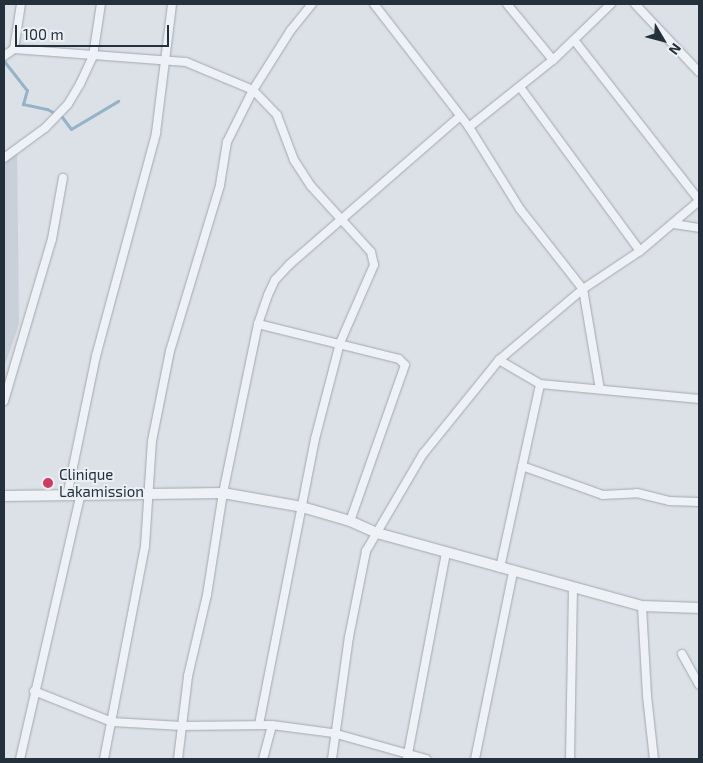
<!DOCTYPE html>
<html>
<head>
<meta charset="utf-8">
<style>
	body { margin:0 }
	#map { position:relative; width:703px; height:763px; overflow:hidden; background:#dce1e7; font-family:"Exo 2",sans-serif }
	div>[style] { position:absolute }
	.built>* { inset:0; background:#cad0d9 }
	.stream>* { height:3px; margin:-1.5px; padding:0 1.5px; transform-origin:1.5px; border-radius:1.5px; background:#95b3c8 }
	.roads { filter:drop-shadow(0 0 1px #a1a8b1) drop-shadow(0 0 1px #a1a8b1) }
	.minor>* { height:8px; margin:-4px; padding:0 4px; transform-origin:4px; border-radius:4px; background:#eef1f5 }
	.tertiary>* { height:10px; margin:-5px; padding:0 5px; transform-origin:5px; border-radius:5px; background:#eef1f5 }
	.dots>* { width:14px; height:14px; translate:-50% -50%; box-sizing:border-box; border:2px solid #ebf0f4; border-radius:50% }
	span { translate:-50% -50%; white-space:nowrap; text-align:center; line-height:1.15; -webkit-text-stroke:4px #ebf0f4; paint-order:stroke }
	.poi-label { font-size:15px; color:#25303d }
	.left { translate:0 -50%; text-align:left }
	.frame { position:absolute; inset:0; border:5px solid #25303d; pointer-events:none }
	.north { position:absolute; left:638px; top:15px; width:50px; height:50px; -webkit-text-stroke:4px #ebf0f4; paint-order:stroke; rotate:127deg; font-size:14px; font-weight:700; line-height:20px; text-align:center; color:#25303d }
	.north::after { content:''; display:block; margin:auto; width:18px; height:22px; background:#25303d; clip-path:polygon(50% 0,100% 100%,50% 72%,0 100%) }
	.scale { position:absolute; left:15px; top:25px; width:154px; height:22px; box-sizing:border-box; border:2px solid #25303d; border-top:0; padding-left:6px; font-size:15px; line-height:18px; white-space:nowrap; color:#25303d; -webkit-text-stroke:4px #ebf0f4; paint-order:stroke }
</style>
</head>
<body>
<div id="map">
	<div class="built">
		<div style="clip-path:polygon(17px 150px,19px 324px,4px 368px,4px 160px)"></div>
	</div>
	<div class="stream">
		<div style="left:4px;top:61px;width:37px;rotate:52deg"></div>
		<div style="left:27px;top:90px;width:15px;rotate:106deg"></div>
		<div style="left:23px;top:104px;width:25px;rotate:12deg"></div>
		<div style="left:47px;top:109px;width:17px;rotate:28deg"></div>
		<div style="left:62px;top:117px;width:15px;rotate:53deg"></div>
		<div style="left:71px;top:129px;width:55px;rotate:-30.8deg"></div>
	</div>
	<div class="roads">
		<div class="minor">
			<div style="left:374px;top:4px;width:155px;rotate:52.3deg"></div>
			<div style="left:469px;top:127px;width:97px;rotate:58.1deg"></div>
			<div style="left:520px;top:209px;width:102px;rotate:51.8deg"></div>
			<div style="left:583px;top:289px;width:101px;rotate:80.4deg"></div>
			<div style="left:507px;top:4px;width:72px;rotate:50.6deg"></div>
			<div style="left:635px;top:4px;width:93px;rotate:46.7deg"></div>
			<div style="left:574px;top:40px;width:203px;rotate:52deg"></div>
			<div style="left:14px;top:49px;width:46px;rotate:-81.2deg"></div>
			<div style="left:4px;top:56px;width:12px;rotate:-35deg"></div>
			<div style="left:14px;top:49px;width:172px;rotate:4.3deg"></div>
			<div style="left:186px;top:62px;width:73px;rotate:22.7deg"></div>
			<div style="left:253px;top:90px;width:35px;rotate:46deg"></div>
			<div style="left:277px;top:115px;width:48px;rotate:69.3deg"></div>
			<div style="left:294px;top:160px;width:31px;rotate:57deg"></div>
			<div style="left:311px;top:186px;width:89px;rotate:47.7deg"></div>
			<div style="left:371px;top:252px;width:13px;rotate:77deg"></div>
			<div style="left:374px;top:265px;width:85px;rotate:113.6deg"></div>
			<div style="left:340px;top:343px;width:99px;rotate:104.6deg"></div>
			<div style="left:315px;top:439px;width:291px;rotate:101.1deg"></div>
			<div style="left:520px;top:87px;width:203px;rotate:53.8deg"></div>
			<div style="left:469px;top:127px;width:107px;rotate:-38.6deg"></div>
			<div style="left:553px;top:60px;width:81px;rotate:-44deg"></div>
			<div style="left:4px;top:158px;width:51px;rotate:-36.2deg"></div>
			<div style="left:45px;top:128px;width:33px;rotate:-46deg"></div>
			<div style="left:68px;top:104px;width:23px;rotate:-59deg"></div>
			<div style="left:80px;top:84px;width:31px;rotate:-65deg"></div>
			<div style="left:93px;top:56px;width:53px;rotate:-81.3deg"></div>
			<div style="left:674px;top:224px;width:25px;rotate:9deg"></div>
			<div style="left:258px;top:324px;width:145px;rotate:13.9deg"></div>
			<div style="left:399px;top:359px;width:8px;rotate:45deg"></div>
			<div style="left:405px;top:365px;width:165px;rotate:109.4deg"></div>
			<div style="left:499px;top:360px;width:48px;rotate:30.3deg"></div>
			<div style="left:540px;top:384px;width:160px;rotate:5.4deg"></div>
			<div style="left:4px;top:401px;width:169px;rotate:-73.5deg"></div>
			<div style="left:52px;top:239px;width:62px;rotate:-79.8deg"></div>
			<div style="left:522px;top:466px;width:86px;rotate:19.7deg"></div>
			<div style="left:603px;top:495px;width:34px;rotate:-3deg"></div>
			<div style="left:637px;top:493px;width:33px;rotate:14deg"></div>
			<div style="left:669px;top:501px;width:30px;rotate:2deg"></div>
			<div style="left:67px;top:496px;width:143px;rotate:-78.3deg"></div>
			<div style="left:96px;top:356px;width:231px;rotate:-74.9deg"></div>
			<div style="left:156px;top:133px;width:130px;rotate:-82.9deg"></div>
			<div style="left:500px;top:568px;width:188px;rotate:-77.7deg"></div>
			<div style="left:642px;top:606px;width:90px;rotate:86.8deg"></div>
			<div style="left:647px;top:696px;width:63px;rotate:83.7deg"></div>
			<div style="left:682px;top:654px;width:35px;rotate:61deg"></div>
			<div style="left:34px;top:691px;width:84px;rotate:21.7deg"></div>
			<div style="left:112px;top:722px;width:70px;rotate:3.3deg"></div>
			<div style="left:182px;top:726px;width:90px;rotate:-0.6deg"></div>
			<div style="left:272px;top:725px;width:62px;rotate:7.5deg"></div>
			<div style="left:333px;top:733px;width:97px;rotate:15.6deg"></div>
			<div style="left:20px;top:759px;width:269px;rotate:-77.1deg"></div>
			<div style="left:104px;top:759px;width:217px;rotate:-79.1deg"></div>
			<div style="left:145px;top:546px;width:105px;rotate:-86.2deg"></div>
			<div style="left:152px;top:441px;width:92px;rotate:-78.7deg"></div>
			<div style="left:170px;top:351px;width:173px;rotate:-73.2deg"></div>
			<div style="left:220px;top:185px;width:44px;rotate:-80.8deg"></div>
			<div style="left:227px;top:142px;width:58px;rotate:-63.4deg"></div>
			<div style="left:253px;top:90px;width:71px;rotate:-57.7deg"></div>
			<div style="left:291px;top:30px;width:33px;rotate:-51deg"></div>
			<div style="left:178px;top:759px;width:84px;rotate:-83.1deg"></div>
			<div style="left:188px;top:676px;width:83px;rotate:-76.8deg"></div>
			<div style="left:207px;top:595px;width:103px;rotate:-81.1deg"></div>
			<div style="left:223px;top:493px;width:173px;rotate:-78.3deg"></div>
			<div style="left:258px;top:324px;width:31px;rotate:-71deg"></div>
			<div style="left:268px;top:295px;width:17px;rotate:-65deg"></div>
			<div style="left:275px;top:280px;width:22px;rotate:-47deg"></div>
			<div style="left:290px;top:264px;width:225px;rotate:-41deg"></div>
			<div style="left:263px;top:759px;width:35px;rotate:-75deg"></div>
			<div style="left:332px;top:759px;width:123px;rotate:-82.1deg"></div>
			<div style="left:349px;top:637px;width:88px;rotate:-78.8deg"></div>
			<div style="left:366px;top:551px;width:113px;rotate:-59.6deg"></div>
			<div style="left:423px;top:454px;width:121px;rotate:-51deg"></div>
			<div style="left:499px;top:360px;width:110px;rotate:-40.2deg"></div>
			<div style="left:583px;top:289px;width:69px;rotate:-33.7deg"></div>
			<div style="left:640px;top:251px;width:77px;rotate:-40.3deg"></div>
			<div style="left:407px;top:759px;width:210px;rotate:-79.3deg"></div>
			<div style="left:475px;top:759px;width:191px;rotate:-78.5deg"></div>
			<div style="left:570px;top:759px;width:171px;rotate:-89deg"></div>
		</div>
		<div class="tertiary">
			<div style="left:4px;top:496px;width:219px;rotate:-0.8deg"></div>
			<div style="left:223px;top:493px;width:80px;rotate:10deg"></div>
			<div style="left:302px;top:507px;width:50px;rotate:16.3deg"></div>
			<div style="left:350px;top:521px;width:30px;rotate:24deg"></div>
			<div style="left:377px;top:533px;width:275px;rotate:15.4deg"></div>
			<div style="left:642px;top:606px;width:57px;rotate:2deg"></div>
		</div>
	</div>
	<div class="dots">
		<div style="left:48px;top:483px;background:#d13b60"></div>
	</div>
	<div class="poi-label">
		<span class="left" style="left:59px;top:483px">Clinique<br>Lakamission</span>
	</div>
	<div class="frame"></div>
	<div class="north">N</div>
	<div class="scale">100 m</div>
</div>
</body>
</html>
